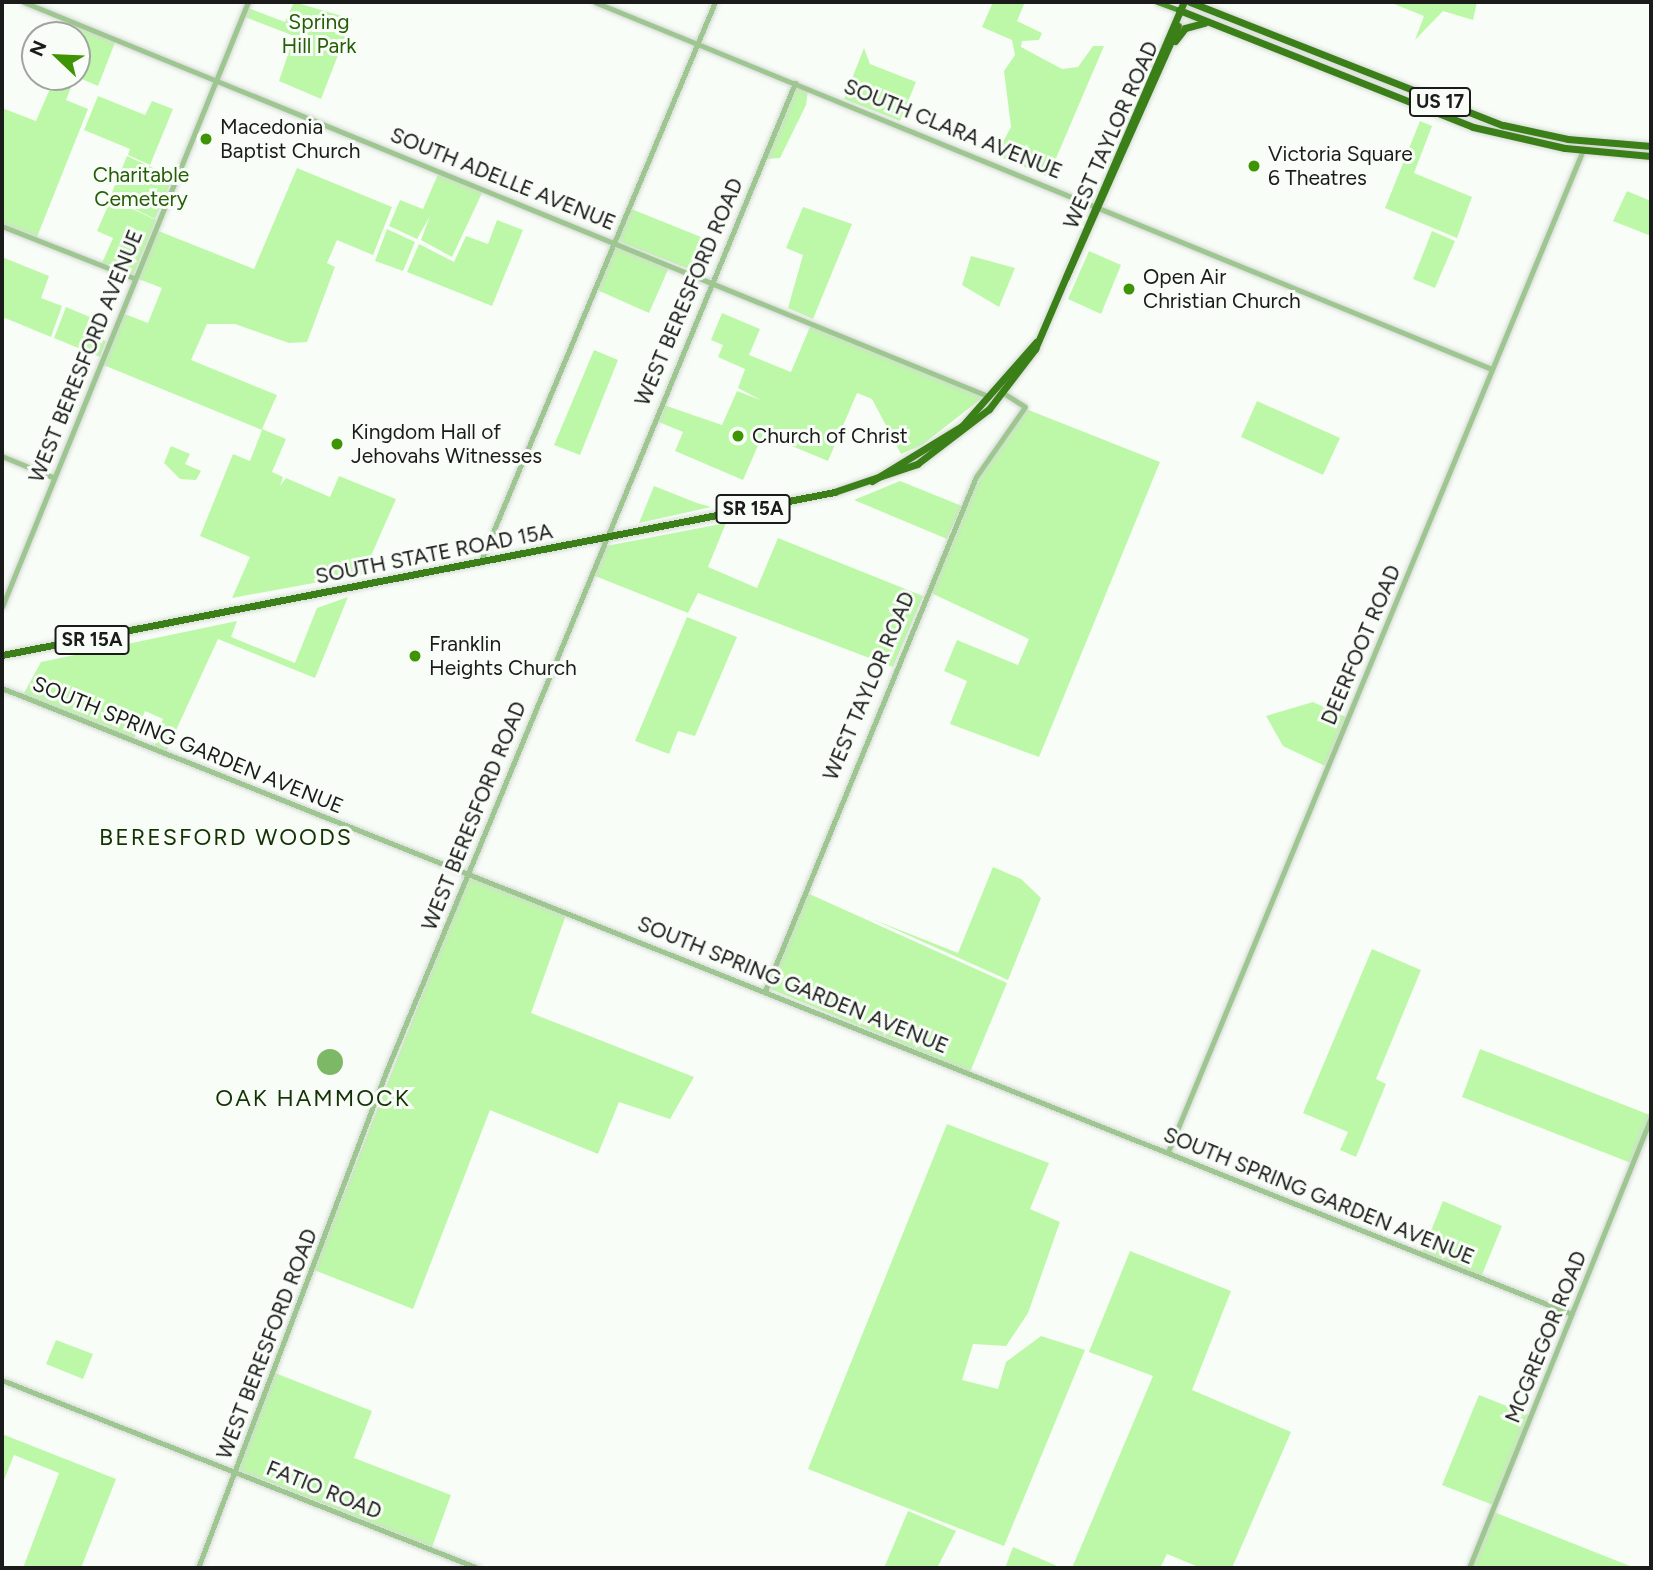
<!DOCTYPE html>
<html>
<head>
<meta charset="utf-8">
<style>
	body { margin:0 }
	#map { position:relative; width:1653px; height:1570px; overflow:hidden; background:#f9fdf8; font-family:Figtree,sans-serif }
	div>[style] { position:absolute }
	.green>* { inset:0; background:#bdf8a8 }
	.water>* { inset:0; background:#7db867 }
	.round { border-radius:50% }
	.roads { filter:drop-shadow(0 0 2px #d5d9d4) drop-shadow(0 0 2px #d5d9d4) }
	.minor>* { height:4.5px; margin:-2.25px; padding:0 2.25px; transform-origin:2.25px; border-radius:2.25px; background:#9ec691 }
	.major>* { height:5px; margin:-2.5px; padding:0 2.5px; transform-origin:2.5px; border-radius:2.5px; background:#4b952a }
	.highway>* { height:7px; margin:-3.5px; padding:0 3.5px; transform-origin:3.5px; border-radius:3.5px; background:#3a7f18 }
	.dots>* { width:19px; height:19px; translate:-50% -50%; box-sizing:border-box; border:4px solid #f9fdf8; border-radius:50% }
	span { translate:-50% -50%; white-space:nowrap; text-align:center; line-height:1.15; -webkit-text-stroke:6px #f9fdf8; paint-order:stroke }
	.shield-label span { padding:2px 5px; background:#f9fdf8; border:2px solid; border-radius:5px; -webkit-text-stroke-width:0 }
	.shield-label { font-size:19px; color:#1a1b1a; font-weight:700 }
	.park-label { font-size:21px; color:#265e08 }
	.poi-label { font-size:21px; color:#1a1b1a }
	.left { translate:0 -50%; text-align:left }
	.street-label { font-size:21px; color:#1a1b1a }
	.neighbourhood-label { font-size:23px; color:#143305; letter-spacing:2px }
	.frame { position:absolute; inset:0; border:4px solid #1a1b1a; pointer-events:none }
	.north { position:absolute; left:21px; top:21px; width:70px; height:70px; box-sizing:border-box; background:#f9fdf8; border:2px solid #a0a39f; border-radius:50%; rotate:293deg; font-size:19px; font-weight:700; line-height:28px; text-align:center; color:#1a1b1a }
	.north::after { content:''; display:block; margin:auto; width:24px; height:32px; background:#3e9404; clip-path:polygon(50% 0,100% 100%,50% 72%,0 100%) }
</style>
</head>
<body>
<div id="map">
	<div class="green">
		<div style="clip-path:polygon(294px 2px,352px 19px,321px 99px,279px 81px,294px 36px,245px 17px,248px 8px,285px 22px)"></div>
		<div style="clip-path:polygon(993px 2px,1025px 2px,1017px 21px,1042px 33px,1039px 40px,1022px 41px,1021px 47px,1062px 69px,1078px 67px,1093px 46px,1104px 46px,1048px 177px,996px 155px,1011px 127px,1004px 71px,1015px 55px,1012px 40px,982px 27px)"></div>
		<div style="clip-path:polygon(1389px 2px,1477px 2px,1473px 20px,1443px 11px,1415px 40px,1424px 16px)"></div>
		<div style="clip-path:polygon(77px 24px,116px 40px,98px 86px,77px 77px,77px 35px,72px 35px)"></div>
		<div style="clip-path:polygon(864px 48px,870px 64px,916px 82px,900px 121px,844px 99px)"></div>
		<div style="clip-path:polygon(55px 77px,75px 77px,66px 100px,88px 109px,37px 237px,2px 224px,2px 108px,36px 121px)"></div>
		<div style="clip-path:polygon(796px 85px,808px 90px,806px 105px,780px 158px,765px 159px)"></div>
		<div style="clip-path:polygon(98px 96px,145px 115px,152px 101px,173px 109px,150px 165px,128px 155px,130px 149px,84px 130px)"></div>
		<div style="clip-path:polygon(1420px 121px,1432px 126px,1414px 173px,1472px 197px,1457px 238px,1385px 208px)"></div>
		<div style="clip-path:polygon(127px 156px,173px 177px,155px 219px,110px 197px)"></div>
		<div style="clip-path:polygon(297px 168px,392px 207px,373px 255px,337px 240px,327px 263px,335px 267px,307px 342px,289px 343px,235px 324px,207px 324px,191px 360px,277px 395px,262px 429px,286px 439px,272px 472px,283px 477px,280px 486px,286px 478px,330px 497px,339px 476px,396px 499px,363px 574px,232px 598px,250px 557px,200px 536px,233px 454px,250px 461px,262px 430px,101px 364px,122px 313px,148px 323px,162px 288px,136px 278px,156px 230px,254px 269px)"></div>
		<div style="clip-path:polygon(439px 172px,483px 191px,452px 257px,421px 240px,430px 216px,417px 239px,389px 226px,400px 200px,423px 209px)"></div>
		<div style="clip-path:polygon(1627px 191px,1651px 201px,1651px 236px,1613px 221px)"></div>
		<div style="clip-path:polygon(111px 199px,156px 220px,133px 276px,102px 263px,113px 238px,97px 231px)"></div>
		<div style="clip-path:polygon(803px 207px,852px 224px,813px 319px,788px 308px,803px 255px,786px 248px)"></div>
		<div style="clip-path:polygon(629px 208px,706px 239px,694px 271px,615px 240px)"></div>
		<div style="clip-path:polygon(497px 220px,523px 230px,492px 306px,407px 272px,419px 244px,454px 262px,466px 236px,488px 244px)"></div>
		<div style="clip-path:polygon(387px 229px,415px 242px,403px 271px,375px 261px)"></div>
		<div style="clip-path:polygon(1432px 231px,1455px 241px,1435px 288px,1413px 279px)"></div>
		<div style="clip-path:polygon(614px 244px,670px 265px,649px 313px,595px 289px)"></div>
		<div style="clip-path:polygon(1089px 251px,1121px 265px,1101px 314px,1068px 299px)"></div>
		<div style="clip-path:polygon(971px 256px,1015px 268px,999px 307px,962px 285px)"></div>
		<div style="clip-path:polygon(2px 257px,49px 276px,41px 298px,62px 306px,51px 337px,5px 318px,2px 323px)"></div>
		<div style="clip-path:polygon(66px 307px,90px 317px,84px 333px,106px 341px,100px 357px,54px 338px)"></div>
		<div style="clip-path:polygon(722px 313px,760px 329px,749px 355px,791px 372px,812px 322px,987px 394px,922px 445px,901px 454px,872px 399px,857px 393px,828px 461px,763px 434px,743px 480px,675px 451px,683px 432px,654px 420px,661px 404px,722px 425px,737px 391px,761px 400px,738px 388px,745px 369px,718px 357px,723px 345px,711px 340px)"></div>
		<div style="clip-path:polygon(594px 350px,618px 360px,580px 455px,554px 445px)"></div>
		<div style="clip-path:polygon(1257px 401px,1340px 438px,1323px 475px,1241px 437px)"></div>
		<div style="clip-path:polygon(1026px 409px,1160px 462px,1039px 757px,950px 724px,967px 681px,944px 671px,957px 640px,1018px 665px,1029px 639px,929px 592px,978px 478px)"></div>
		<div style="clip-path:polygon(171px 446px,190px 454px,185px 464px,201px 471px,196px 480px,180px 479px,164px 463px)"></div>
		<div style="clip-path:polygon(900px 481px,962px 506px,947px 539px,854px 500px)"></div>
		<div style="clip-path:polygon(654px 486px,697px 503px,711px 507px,639px 523px)"></div>
		<div style="clip-path:polygon(726px 523px,708px 567px,757px 588px,778px 538px,923px 596px,893px 667px,698px 593px,688px 613px,590px 574px,601px 547px)"></div>
		<div style="clip-path:polygon(348px 597px,315px 678px,218px 639px,166px 752px,152px 746px,163px 719px,145px 711px,134px 739px,23px 695px,41px 662px,237px 621px,231px 637px,295px 663px,317px 608px)"></div>
		<div style="clip-path:polygon(687px 617px,737px 637px,695px 736px,678px 731px,669px 754px,635px 741px)"></div>
		<div style="clip-path:polygon(1313px 702px,1346px 717px,1325px 766px,1283px 746px,1266px 716px)"></div>
		<div style="clip-path:polygon(993px 867px,1021px 879px,1041px 898px,1008px 980px,872px 919px,958px 953px)"></div>
		<div style="clip-path:polygon(469px 876px,566px 915px,531px 1013px,694px 1077px,670px 1119px,619px 1102px,598px 1154px,490px 1110px,413px 1309px,314px 1270px)"></div>
		<div style="clip-path:polygon(805px 892px,1007px 983px,970px 1072px,768px 988px)"></div>
		<div style="clip-path:polygon(1372px 949px,1421px 970px,1376px 1079px,1386px 1084px,1356px 1157px,1340px 1150px,1348px 1132px,1303px 1113px)"></div>
		<div style="clip-path:polygon(1480px 1049px,1650px 1115px,1631px 1163px,1462px 1097px)"></div>
		<div style="clip-path:polygon(947px 1124px,1049px 1163px,1030px 1209px,1060px 1222px,1028px 1313px,1006px 1346px,973px 1344px,962px 1380px,998px 1389px,1006px 1362px,1041px 1336px,1085px 1350px,1004px 1546px,808px 1469px)"></div>
		<div style="clip-path:polygon(1443px 1201px,1502px 1226px,1481px 1277px,1422px 1253px)"></div>
		<div style="clip-path:polygon(1130px 1251px,1231px 1291px,1192px 1390px,1291px 1432px,1232px 1568px,1201px 1568px,1167px 1554px,1160px 1568px,1072px 1568px,1153px 1376px,1089px 1352px)"></div>
		<div style="clip-path:polygon(56px 1340px,93px 1354px,83px 1379px,46px 1364px)"></div>
		<div style="clip-path:polygon(275px 1373px,372px 1411px,354px 1458px,451px 1495px,432px 1547px,238px 1470px)"></div>
		<div style="clip-path:polygon(1479px 1395px,1529px 1415px,1493px 1505px,1442px 1485px)"></div>
		<div style="clip-path:polygon(2px 1434px,116px 1479px,81px 1568px,23px 1568px,59px 1473px,14px 1455px,2px 1485px)"></div>
		<div style="clip-path:polygon(908px 1511px,956px 1531px,937px 1568px,884px 1568px)"></div>
		<div style="clip-path:polygon(1494px 1512px,1635px 1568px,1472px 1568px)"></div>
		<div style="clip-path:polygon(1013px 1547px,1062px 1568px,1005px 1568px)"></div>
	</div>
	<div class="water">
		<div class="round" style="left:317px;top:1049px;width:26px;height:26px"></div>
	</div>
	<div class="roads">
		<div class="minor">
			<div style="left:24px;top:2px;width:1041px;rotate:22.23deg"></div>
			<div style="left:595px;top:2px;width:969px;rotate:22.25deg"></div>
			<div style="left:2px;top:226px;width:142px;rotate:21.5deg"></div>
			<div style="left:2px;top:456px;width:55px;rotate:22.4deg"></div>
			<div style="left:480px;top:563px;width:608px;rotate:-67.27deg"></div>
			<div style="left:2px;top:607px;width:653px;rotate:-67.87deg"></div>
			<div style="left:2px;top:688px;width:1690px;rotate:21.74deg"></div>
			<div style="left:765px;top:991px;width:556px;rotate:-67.68deg"></div>
			<div style="left:976px;top:477px;width:85px;rotate:-55deg"></div>
			<div style="left:1025px;top:407px;width:28px;rotate:-148deg"></div>
			<div style="left:1168px;top:1152px;width:1085px;rotate:-67.5deg"></div>
			<div style="left:2px;top:1380px;width:512px;rotate:21.55deg"></div>
			<div style="left:198px;top:1568px;width:530px;rotate:-69.24deg"></div>
			<div style="left:386px;top:1072px;width:1070px;rotate:-67.53deg"></div>
			<div style="left:1469px;top:1568px;width:486px;rotate:-68deg"></div>
		</div>
		<div class="major">
			<div style="left:1157px;top:2px;width:23px;rotate:20deg"></div>
		</div>
		<div class="highway">
			<div style="left:1190px;top:2px;width:336px;rotate:21.5deg"></div>
			<div style="left:1503px;top:125px;width:66px;rotate:12.2deg"></div>
			<div style="left:1568px;top:139px;width:83px;rotate:4.8deg"></div>
			<div style="left:1179px;top:10px;width:316px;rotate:21.7deg"></div>
			<div style="left:1473px;top:127px;width:94px;rotate:12.9deg"></div>
			<div style="left:1565px;top:148px;width:86px;rotate:5.3deg"></div>
			<div style="left:1175px;top:41px;width:16px;rotate:-52deg"></div>
			<div style="left:1185px;top:28px;width:20px;rotate:-15deg"></div>
			<div style="left:1066px;top:277px;width:275px;rotate:-66deg"></div>
			<div style="left:872px;top:481px;width:105px;rotate:-31.4deg"></div>
			<div style="left:962px;top:426px;width:112px;rotate:-48.6deg"></div>
			<div style="left:2px;top:655px;width:848px;rotate:-11.08deg"></div>
			<div style="left:834px;top:492px;width:88px;rotate:-18.6deg"></div>
			<div style="left:917px;top:464px;width:91px;rotate:-37.4deg"></div>
			<div style="left:989px;top:409px;width:76px;rotate:-52.5deg"></div>
			<div style="left:1035px;top:349px;width:378px;rotate:-66.8deg"></div>
		</div>
	</div>
	<div class="dots">
		<div style="left:206px;top:139px;background:#3e9404"></div>
		<div style="left:1254px;top:166px;background:#3e9404"></div>
		<div style="left:1129px;top:289px;background:#3e9404"></div>
		<div style="left:738px;top:436px;background:#3e9404"></div>
		<div style="left:337px;top:444px;background:#3e9404"></div>
		<div style="left:415px;top:656px;background:#3e9404"></div>
	</div>
	<div class="shield-label">
		<span style="left:1440px;top:102px">US 17</span>
		<span style="left:753px;top:509px">SR 15A</span>
		<span style="left:92px;top:640px">SR 15A</span>
	</div>
	<div class="park-label">
		<span style="left:319px;top:34px">Spring<br>Hill Park</span>
		<span style="left:141px;top:187px">Charitable<br>Cemetery</span>
	</div>
	<div class="poi-label">
		<span class="left" style="left:220px;top:139px">Macedonia<br>Baptist Church</span>
		<span class="left" style="left:1268px;top:166px">Victoria Square<br>6 Theatres</span>
		<span class="left" style="left:1143px;top:289px">Open Air<br>Christian Church</span>
		<span class="left" style="left:351px;top:444px">Kingdom Hall of<br>Jehovahs Witnesses</span>
		<span class="left" style="left:752px;top:436px">Church of Christ</span>
		<span class="left" style="left:429px;top:656px">Franklin<br>Heights Church</span>
	</div>
	<div class="street-label">
		<span style="left:953px;top:129px;rotate:22deg">SOUTH CLARA AVENUE</span>
		<span style="left:1111px;top:135px;rotate:-66deg">WEST TAYLOR ROAD</span>
		<span style="left:503px;top:179px;rotate:22deg">SOUTH ADELLE AVENUE</span>
		<span style="left:689px;top:292px;rotate:-67deg">WEST BERESFORD ROAD</span>
		<span style="left:86px;top:356px;rotate:-68deg">WEST BERESFORD AVENUE</span>
		<span style="left:434px;top:554px;rotate:-11deg">SOUTH STATE ROAD 15A</span>
		<span style="left:1361px;top:645px;rotate:-67deg">DEERFOOT ROAD</span>
		<span style="left:869px;top:686px;rotate:-67deg">WEST TAYLOR ROAD</span>
		<span style="left:188px;top:745px;rotate:22deg">SOUTH SPRING GARDEN AVENUE</span>
		<span style="left:474px;top:816px;rotate:-68deg">WEST BERESFORD ROAD</span>
		<span style="left:793px;top:985px;rotate:22deg">SOUTH SPRING GARDEN AVENUE</span>
		<span style="left:1319px;top:1196px;rotate:22deg">SOUTH SPRING GARDEN AVENUE</span>
		<span style="left:1546px;top:1337px;rotate:-68deg">MCGREGOR ROAD</span>
		<span style="left:267px;top:1344px;rotate:-69deg">WEST BERESFORD ROAD</span>
		<span style="left:324px;top:1490px;rotate:22deg">FATIO ROAD</span>
	</div>
	<div class="neighbourhood-label">
		<span style="left:226px;top:837px">BERESFORD WOODS</span>
		<span style="left:313px;top:1098px">OAK HAMMOCK</span>
	</div>
	<div class="frame"></div>
	<div class="north">N</div>
</div>
</body>
</html>
